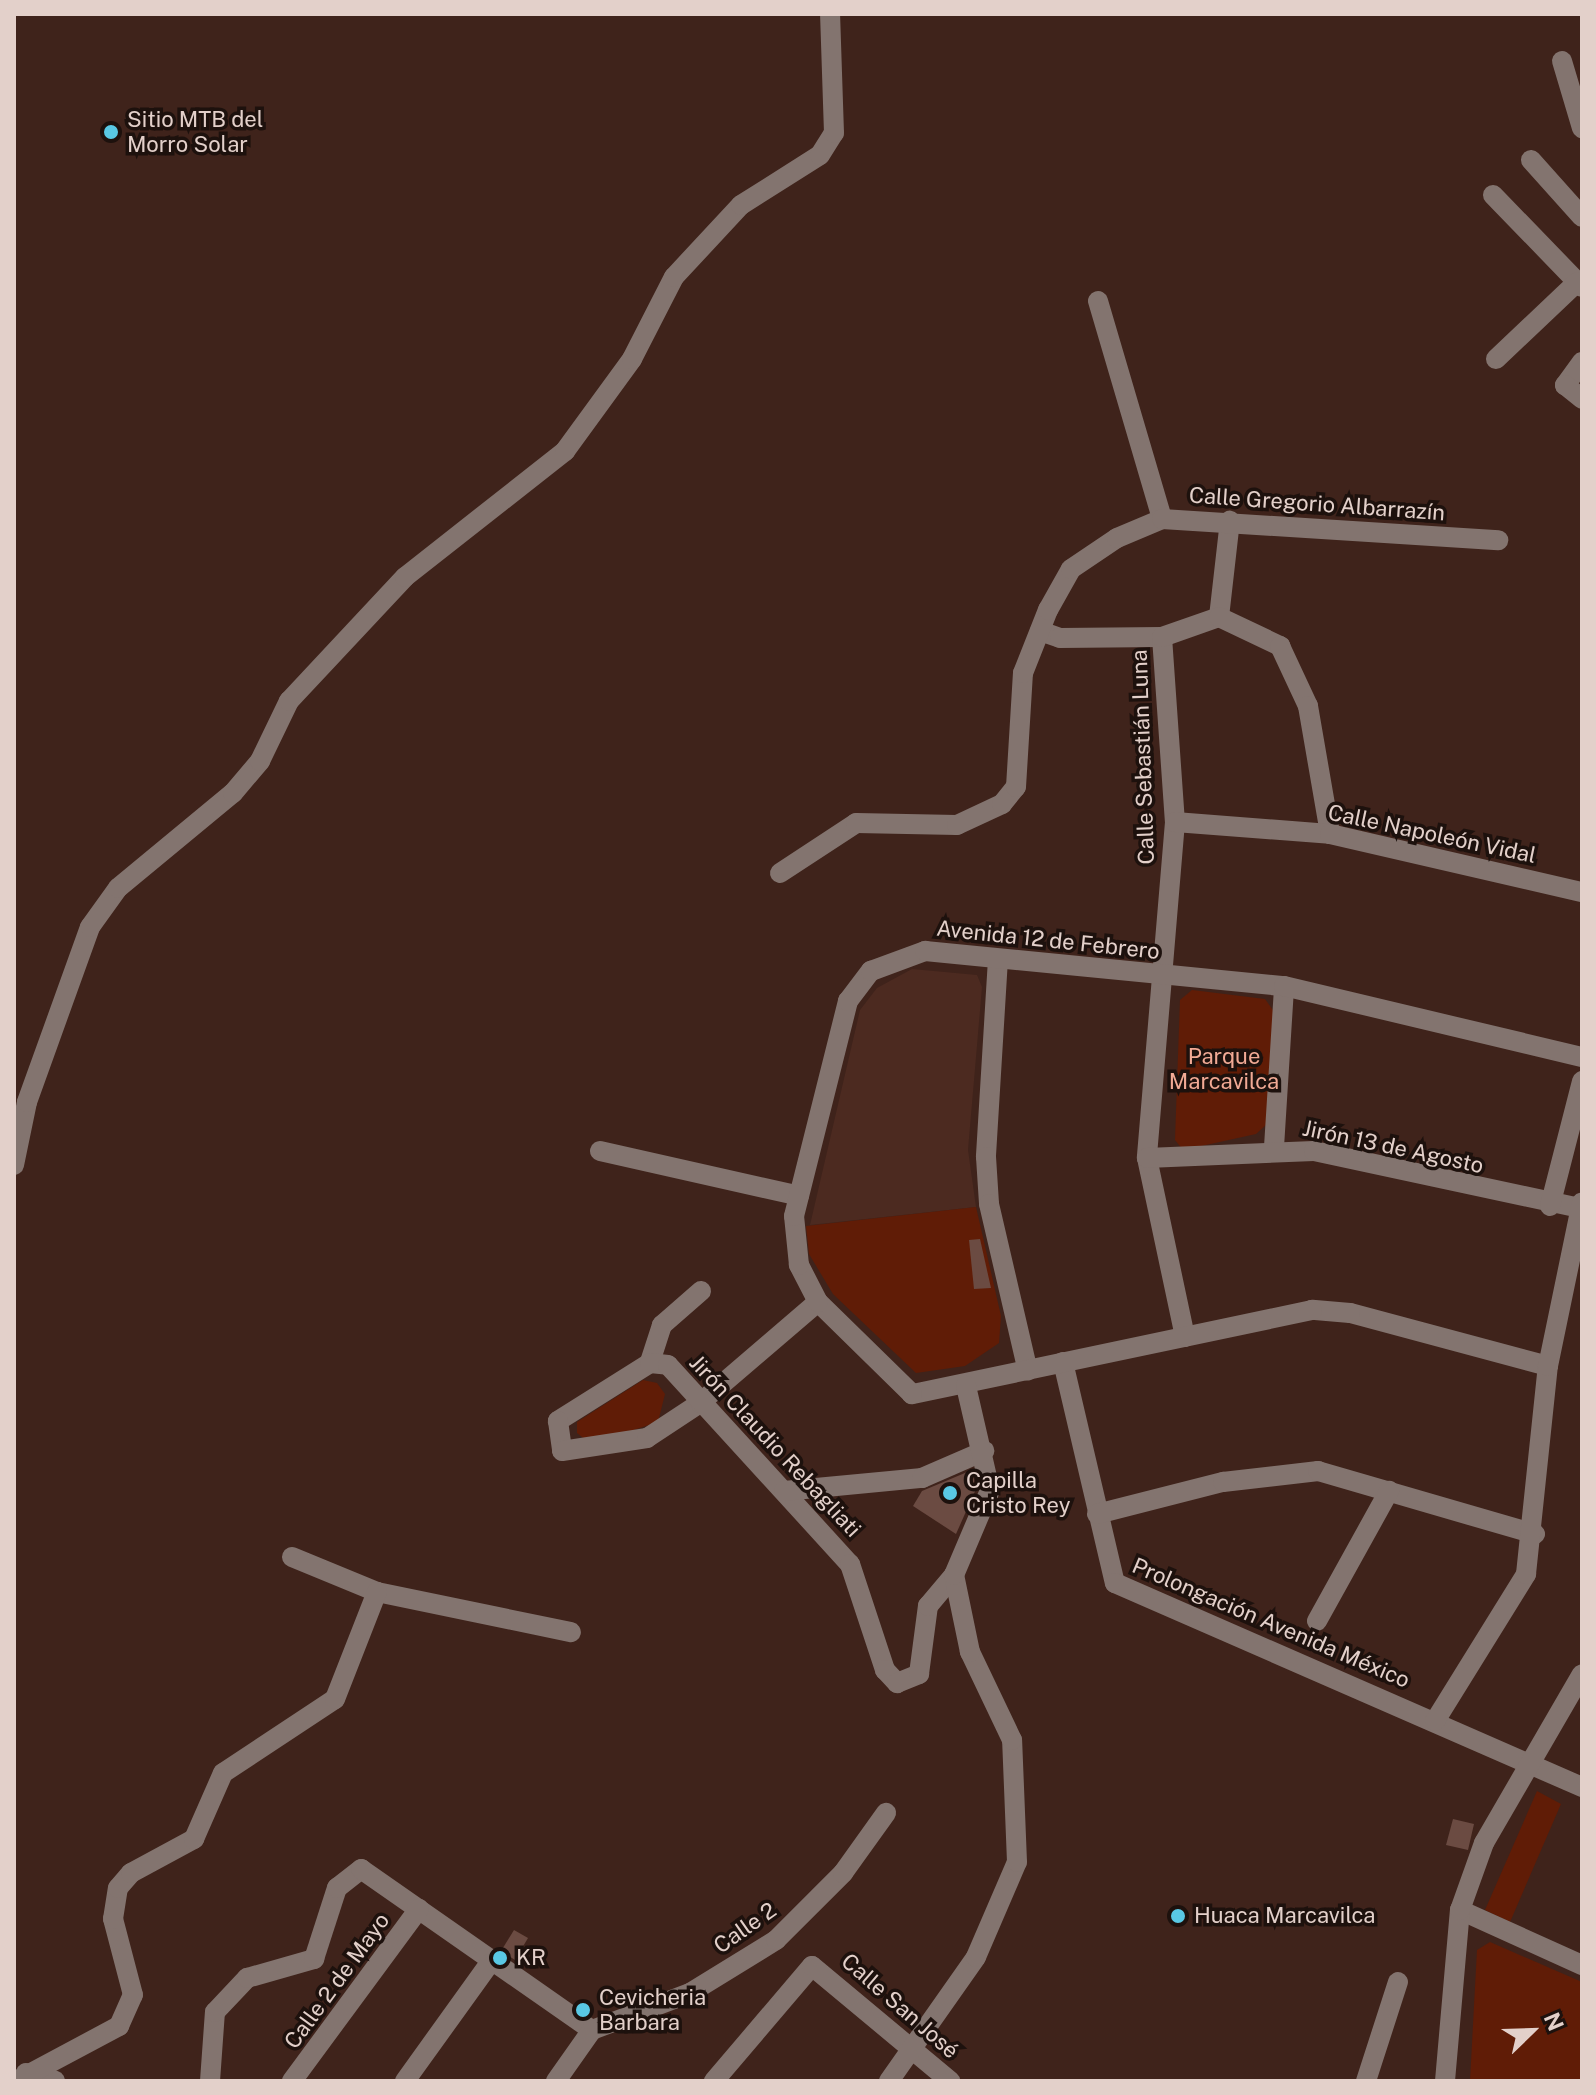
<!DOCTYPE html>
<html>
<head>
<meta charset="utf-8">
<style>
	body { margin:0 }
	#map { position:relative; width:1596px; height:2095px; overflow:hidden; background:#3f231b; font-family:"Public Sans",sans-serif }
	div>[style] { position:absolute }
	.built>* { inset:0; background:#4c2a20 }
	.green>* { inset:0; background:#601c06 }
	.building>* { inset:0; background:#6b4b42 }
	.minor>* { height:20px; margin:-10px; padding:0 10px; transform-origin:10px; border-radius:10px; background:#83746f }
	.dots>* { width:22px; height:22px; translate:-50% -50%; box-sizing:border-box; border:4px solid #1d110d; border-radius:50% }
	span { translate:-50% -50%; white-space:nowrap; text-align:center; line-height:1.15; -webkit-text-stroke:7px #1d110d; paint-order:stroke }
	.poi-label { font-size:22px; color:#e3d0ca }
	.left { translate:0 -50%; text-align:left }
	.street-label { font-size:22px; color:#e3d0ca }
	.park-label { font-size:22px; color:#f2aa95 }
	.frame { position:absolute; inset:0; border:16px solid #e3d0ca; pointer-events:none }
	.north { position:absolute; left:1492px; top:1991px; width:80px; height:80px; -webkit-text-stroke:6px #1d110d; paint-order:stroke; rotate:67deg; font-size:22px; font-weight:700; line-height:32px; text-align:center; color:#e3d0ca }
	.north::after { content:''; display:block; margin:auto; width:28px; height:36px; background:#e3d0ca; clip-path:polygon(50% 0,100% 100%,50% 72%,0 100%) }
</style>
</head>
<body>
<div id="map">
	<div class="built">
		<div style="clip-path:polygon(912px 969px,977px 975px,982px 987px,968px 1150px,976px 1207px,810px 1225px,860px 1010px,877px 988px)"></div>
	</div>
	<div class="green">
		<div style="clip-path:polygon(1192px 990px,1265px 999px,1275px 1013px,1267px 1124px,1256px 1134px,1183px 1150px,1175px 1140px,1180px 1000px)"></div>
		<div style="clip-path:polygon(976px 1207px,1001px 1316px,999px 1343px,965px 1366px,916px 1373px,833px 1294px,809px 1254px,806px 1226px)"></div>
		<div style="clip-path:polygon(643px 1380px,657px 1383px,665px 1394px,658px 1422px,591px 1444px,577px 1433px,577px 1422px)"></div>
		<div style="clip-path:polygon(1537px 1791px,1561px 1804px,1510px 1922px,1485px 1910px)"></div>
		<div style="clip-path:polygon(1490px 1942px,1582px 1982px,1582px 2081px,1470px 2081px,1477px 1950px)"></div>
	</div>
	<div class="building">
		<div style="clip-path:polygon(980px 1239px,991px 1288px,974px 1289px,969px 1240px)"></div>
		<div style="clip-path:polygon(972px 1470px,976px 1489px,956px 1534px,913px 1506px,922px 1491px)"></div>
		<div style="clip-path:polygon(1453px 1819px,1474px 1824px,1468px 1850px,1446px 1845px)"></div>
		<div style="clip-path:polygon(514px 1930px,528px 1938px,515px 1960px,501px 1951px)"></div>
	</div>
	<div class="minor">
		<div style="left:1562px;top:61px;width:70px;rotate:73.4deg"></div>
		<div style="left:1531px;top:160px;width:76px;rotate:48.2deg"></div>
		<div style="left:1493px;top:195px;width:128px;rotate:45.9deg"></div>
		<div style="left:1098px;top:301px;width:227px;rotate:73.6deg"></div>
		<div style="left:1496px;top:359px;width:112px;rotate:-43.5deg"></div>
		<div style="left:1582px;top:362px;width:29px;rotate:126deg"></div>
		<div style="left:1565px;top:385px;width:22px;rotate:39deg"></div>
		<div style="left:1219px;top:617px;width:97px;rotate:-83.5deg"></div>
		<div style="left:1040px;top:631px;width:21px;rotate:19deg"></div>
		<div style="left:1060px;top:638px;width:102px;rotate:-0.6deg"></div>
		<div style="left:1162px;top:637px;width:185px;rotate:86deg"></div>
		<div style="left:1175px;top:822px;width:337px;rotate:94.8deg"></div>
		<div style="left:1147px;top:1158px;width:183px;rotate:78deg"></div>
		<div style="left:1162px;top:637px;width:60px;rotate:-19.3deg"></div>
		<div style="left:1219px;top:617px;width:68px;rotate:25.4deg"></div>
		<div style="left:1280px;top:646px;width:66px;rotate:65deg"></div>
		<div style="left:1308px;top:706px;width:130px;rotate:80.2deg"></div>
		<div style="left:1175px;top:822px;width:155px;rotate:4.4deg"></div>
		<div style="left:1330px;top:834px;width:259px;rotate:13deg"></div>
		<div style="left:780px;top:873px;width:91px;rotate:-33.3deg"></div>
		<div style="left:856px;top:823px;width:101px;rotate:1.1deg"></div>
		<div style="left:957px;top:825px;width:50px;rotate:-25deg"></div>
		<div style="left:1002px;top:804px;width:22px;rotate:-51deg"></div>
		<div style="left:1016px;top:787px;width:114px;rotate:-86.5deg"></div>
		<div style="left:1023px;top:673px;width:68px;rotate:-68.4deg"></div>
		<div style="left:1048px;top:610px;width:47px;rotate:-60.7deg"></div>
		<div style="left:1071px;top:569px;width:55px;rotate:-34deg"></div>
		<div style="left:1117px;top:538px;width:49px;rotate:-22.9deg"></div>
		<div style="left:1162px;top:519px;width:337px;rotate:3.6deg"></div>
		<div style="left:998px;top:959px;width:198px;rotate:93.5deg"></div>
		<div style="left:986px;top:1157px;width:47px;rotate:86.3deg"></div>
		<div style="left:989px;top:1204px;width:171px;rotate:76.9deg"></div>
		<div style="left:1274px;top:1147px;width:161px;rotate:-86.4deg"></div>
		<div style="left:600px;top:1151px;width:204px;rotate:12.7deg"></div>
		<div style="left:1147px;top:1158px;width:167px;rotate:-2.4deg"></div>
		<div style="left:1314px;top:1151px;width:272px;rotate:12.1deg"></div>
		<div style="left:14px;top:1165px;width:64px;rotate:-78.3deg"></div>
		<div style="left:27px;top:1102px;width:186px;rotate:-70.2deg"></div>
		<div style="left:90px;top:927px;width:48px;rotate:-54.3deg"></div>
		<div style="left:118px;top:888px;width:149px;rotate:-39.6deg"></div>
		<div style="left:233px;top:793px;width:42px;rotate:-49.8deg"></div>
		<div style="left:260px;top:761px;width:67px;rotate:-64.2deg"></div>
		<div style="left:289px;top:701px;width:170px;rotate:-46.9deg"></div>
		<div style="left:405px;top:577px;width:204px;rotate:-38.2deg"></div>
		<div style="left:565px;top:451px;width:114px;rotate:-53.9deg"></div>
		<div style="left:632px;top:359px;width:92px;rotate:-62.9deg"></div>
		<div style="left:674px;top:277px;width:98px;rotate:-47.1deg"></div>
		<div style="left:741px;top:205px;width:93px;rotate:-32.3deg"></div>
		<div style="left:820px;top:155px;width:26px;rotate:-58deg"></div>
		<div style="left:834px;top:133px;width:119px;rotate:-91.9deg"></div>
		<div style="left:1550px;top:1206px;width:129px;rotate:-75.6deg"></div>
		<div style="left:701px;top:1291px;width:52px;rotate:138.9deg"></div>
		<div style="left:662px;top:1325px;width:40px;rotate:108deg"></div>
		<div style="left:650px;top:1363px;width:109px;rotate:147.8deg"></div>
		<div style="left:558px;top:1421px;width:30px;rotate:82deg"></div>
		<div style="left:562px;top:1451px;width:86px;rotate:-8.7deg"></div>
		<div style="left:647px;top:1438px;width:64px;rotate:-33.4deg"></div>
		<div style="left:700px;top:1403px;width:155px;rotate:-40.6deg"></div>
		<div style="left:1063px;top:1362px;width:227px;rotate:76.8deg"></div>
		<div style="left:1115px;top:1583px;width:510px;rotate:23.6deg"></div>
		<div style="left:650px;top:1363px;width:18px;rotate:6deg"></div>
		<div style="left:668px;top:1365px;width:270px;rotate:47.6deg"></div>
		<div style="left:850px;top:1564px;width:112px;rotate:71.7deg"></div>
		<div style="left:885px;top:1670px;width:18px;rotate:47deg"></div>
		<div style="left:897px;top:1683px;width:24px;rotate:-22deg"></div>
		<div style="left:919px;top:1674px;width:69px;rotate:-82.5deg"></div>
		<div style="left:928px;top:1606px;width:40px;rotate:-50deg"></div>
		<div style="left:1548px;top:1366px;width:205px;rotate:-165deg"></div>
		<div style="left:1350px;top:1313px;width:38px;rotate:-175deg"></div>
		<div style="left:1312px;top:1310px;width:409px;rotate:168.1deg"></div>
		<div style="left:912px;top:1394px;width:132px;rotate:-135.6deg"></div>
		<div style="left:818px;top:1302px;width:42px;rotate:-117.2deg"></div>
		<div style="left:799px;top:1265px;width:49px;rotate:-95.8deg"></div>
		<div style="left:794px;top:1216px;width:222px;rotate:-75.9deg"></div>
		<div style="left:848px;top:1001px;width:38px;rotate:-53deg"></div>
		<div style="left:871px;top:971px;width:58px;rotate:-20.3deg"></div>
		<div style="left:925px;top:951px;width:361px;rotate:5.6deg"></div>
		<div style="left:1284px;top:986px;width:306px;rotate:13.4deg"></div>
		<div style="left:784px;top:1491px;width:139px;rotate:-5.4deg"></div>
		<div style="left:922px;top:1478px;width:68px;rotate:-23.5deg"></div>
		<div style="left:1097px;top:1514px;width:130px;rotate:-14.3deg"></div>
		<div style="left:1223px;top:1482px;width:96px;rotate:-6.6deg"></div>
		<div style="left:1318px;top:1471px;width:226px;rotate:16.2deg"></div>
		<div style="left:292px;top:1557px;width:92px;rotate:22.4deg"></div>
		<div style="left:377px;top:1592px;width:198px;rotate:11.7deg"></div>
		<div style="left:1317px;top:1621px;width:149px;rotate:-61deg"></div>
		<div style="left:1435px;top:1721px;width:173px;rotate:-58.2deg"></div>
		<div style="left:1526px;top:1574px;width:209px;rotate:-84deg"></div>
		<div style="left:1548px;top:1366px;width:167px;rotate:-78.3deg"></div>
		<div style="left:1460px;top:1910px;width:134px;rotate:24.3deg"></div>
		<div style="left:592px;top:2030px;width:105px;rotate:-20.7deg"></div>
		<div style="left:690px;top:1993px;width:101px;rotate:-31.6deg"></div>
		<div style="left:776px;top:1940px;width:95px;rotate:-45deg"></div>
		<div style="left:843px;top:1873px;width:74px;rotate:-54.4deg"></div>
		<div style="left:26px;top:2073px;width:30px;rotate:15deg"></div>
		<div style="left:16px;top:2081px;width:117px;rotate:-28.1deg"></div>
		<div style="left:119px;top:2026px;width:34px;rotate:-66deg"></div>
		<div style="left:133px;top:1995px;width:79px;rotate:-104.7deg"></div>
		<div style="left:113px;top:1919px;width:31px;rotate:-81deg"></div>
		<div style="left:118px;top:1888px;width:20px;rotate:-49deg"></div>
		<div style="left:131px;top:1873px;width:72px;rotate:-28.4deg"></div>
		<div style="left:194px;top:1839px;width:72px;rotate:-66.3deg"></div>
		<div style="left:223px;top:1773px;width:134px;rotate:-33.5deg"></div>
		<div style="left:335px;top:1699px;width:115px;rotate:-68.6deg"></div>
		<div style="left:210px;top:2081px;width:69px;rotate:-85.9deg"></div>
		<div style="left:215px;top:2012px;width:47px;rotate:-46.7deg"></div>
		<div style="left:247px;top:1978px;width:70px;rotate:-15.8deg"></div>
		<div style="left:314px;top:1959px;width:75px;rotate:-72.1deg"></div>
		<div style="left:337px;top:1888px;width:31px;rotate:-38deg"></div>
		<div style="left:361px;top:1869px;width:282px;rotate:34.9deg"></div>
		<div style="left:292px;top:2081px;width:214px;rotate:-53.6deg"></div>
		<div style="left:405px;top:2081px;width:144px;rotate:-54.3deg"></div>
		<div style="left:556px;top:2081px;width:62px;rotate:-54.8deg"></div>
		<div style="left:714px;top:2081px;width:151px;rotate:-49.6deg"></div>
		<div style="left:812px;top:1966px;width:180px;rotate:39.8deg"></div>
		<div style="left:889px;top:2081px;width:151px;rotate:-54.9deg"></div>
		<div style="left:976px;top:1957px;width:103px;rotate:-66.7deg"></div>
		<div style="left:1017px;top:1862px;width:122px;rotate:-92.3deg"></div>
		<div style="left:1012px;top:1740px;width:98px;rotate:-115.5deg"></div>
		<div style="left:970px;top:1652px;width:79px;rotate:-101.7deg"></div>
		<div style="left:954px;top:1575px;width:92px;rotate:-67deg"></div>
		<div style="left:990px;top:1490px;width:107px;rotate:-103deg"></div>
		<div style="left:1366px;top:2081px;width:104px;rotate:-72.1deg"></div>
		<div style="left:1445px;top:2081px;width:172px;rotate:-85deg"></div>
		<div style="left:1460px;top:1910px;width:71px;rotate:-70.3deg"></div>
		<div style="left:1484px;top:1843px;width:195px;rotate:-59.9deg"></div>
	</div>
	<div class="dots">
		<div style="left:111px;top:132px;background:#59c8e4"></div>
		<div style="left:950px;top:1493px;background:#59c8e4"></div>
		<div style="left:1178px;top:1916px;background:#59c8e4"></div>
		<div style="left:500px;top:1958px;background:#59c8e4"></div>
		<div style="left:583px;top:2010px;background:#59c8e4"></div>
	</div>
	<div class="poi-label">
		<span class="left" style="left:127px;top:132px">Sitio MTB del<br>Morro Solar</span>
		<span class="left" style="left:966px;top:1493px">Capilla<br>Cristo Rey</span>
		<span class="left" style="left:1194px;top:1916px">Huaca Marcavilca</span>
		<span class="left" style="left:516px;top:1958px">KR</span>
		<span class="left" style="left:599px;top:2010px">Cevicheria<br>Barbara</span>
	</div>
	<div class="street-label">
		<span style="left:1317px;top:504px;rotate:4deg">Calle Gregorio Albarrazín</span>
		<span style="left:1143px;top:757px;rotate:-92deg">Calle Sebastián Luna</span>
		<span style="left:1432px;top:834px;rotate:12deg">Calle Napoleón Vidal</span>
		<span style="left:1048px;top:940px;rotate:6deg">Avenida 12 de Febrero</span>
		<span style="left:1393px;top:1147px;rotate:12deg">Jirón 13 de Agosto</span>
		<span style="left:775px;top:1446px;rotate:47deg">Jirón Claudio Rebagliati</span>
		<span style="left:1271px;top:1623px;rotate:23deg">Prolongación Avenida México</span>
		<span style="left:745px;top:1928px;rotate:-35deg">Calle 2</span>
		<span style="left:337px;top:1981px;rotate:-54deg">Calle 2 de Mayo</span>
		<span style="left:900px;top:2006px;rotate:41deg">Calle San José</span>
	</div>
	<div class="park-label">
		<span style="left:1224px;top:1069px">Parque<br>Marcavilca</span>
	</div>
	<div class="frame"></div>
	<div class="north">N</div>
</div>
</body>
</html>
